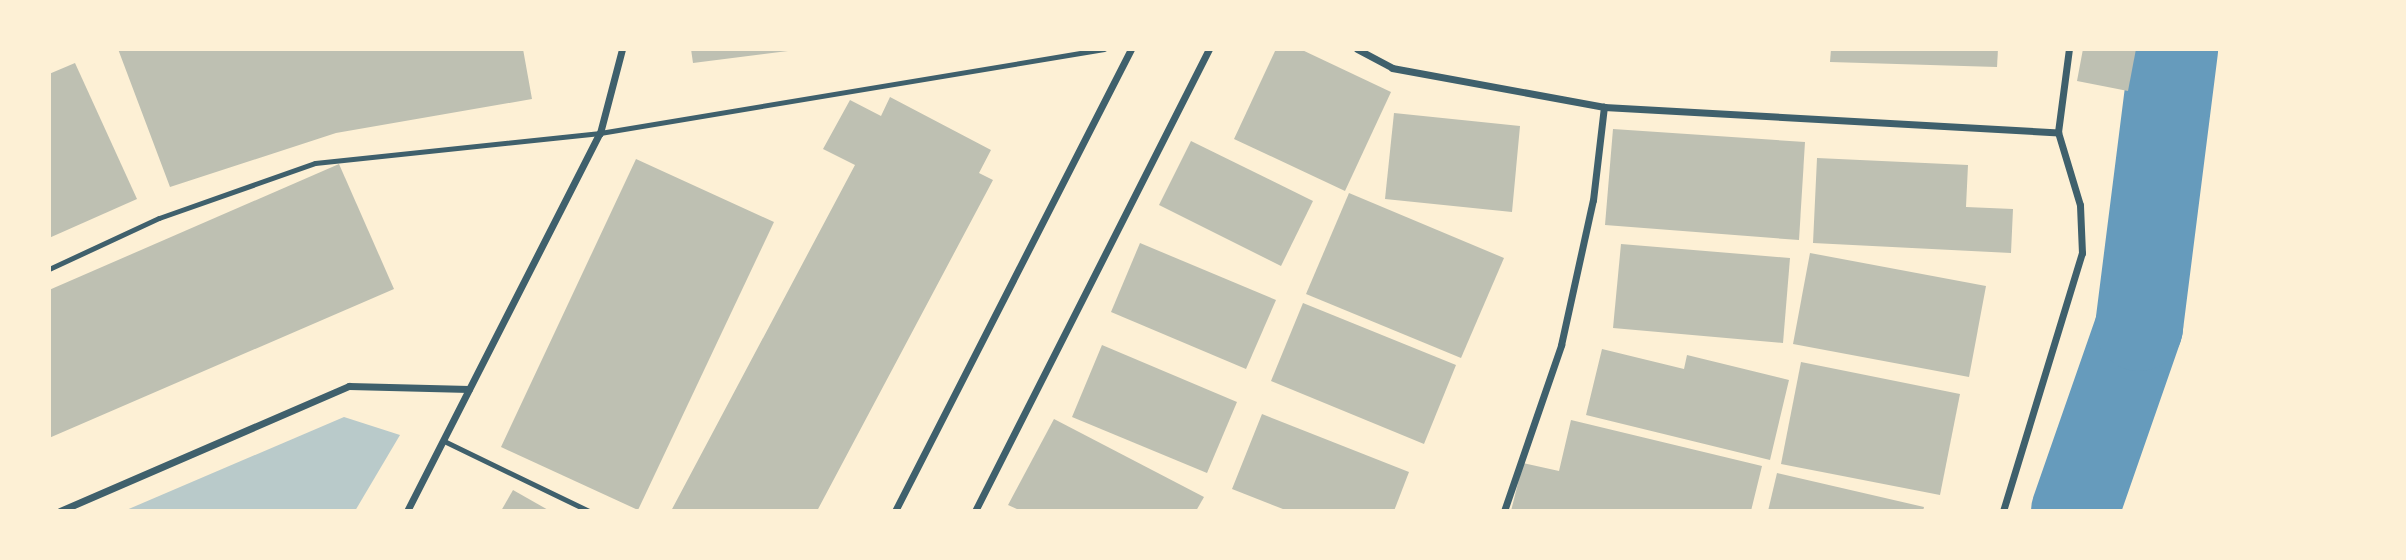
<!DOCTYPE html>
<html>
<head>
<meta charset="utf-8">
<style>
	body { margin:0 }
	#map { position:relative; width:2406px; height:560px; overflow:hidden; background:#fdf0d5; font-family:Helvetica,sans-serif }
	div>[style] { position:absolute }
	.green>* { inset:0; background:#b9caca }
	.river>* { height:88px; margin:-44px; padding:0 44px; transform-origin:44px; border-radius:44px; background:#669bbc }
	.building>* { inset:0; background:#bec0b2 }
	.service>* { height:5px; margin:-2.5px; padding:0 2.5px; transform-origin:2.5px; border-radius:2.5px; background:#3f606c }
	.minor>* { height:7px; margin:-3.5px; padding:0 3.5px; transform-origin:3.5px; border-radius:3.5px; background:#3f606c }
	span { translate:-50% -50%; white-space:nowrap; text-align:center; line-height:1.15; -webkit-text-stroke:7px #fdf0d5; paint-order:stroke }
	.frame { position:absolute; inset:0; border:51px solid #fdf0d5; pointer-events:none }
</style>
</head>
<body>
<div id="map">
	<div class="green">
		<div style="clip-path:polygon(344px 417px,400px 435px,355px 511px,124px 511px)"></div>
	</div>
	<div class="river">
		<div style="left:2075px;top:511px;width:195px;rotate:-70.8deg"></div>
		<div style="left:2139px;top:327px;width:280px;rotate:-82.8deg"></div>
	</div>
	<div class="building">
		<div style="clip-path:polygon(118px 49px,523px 49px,532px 99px,336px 133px,170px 187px)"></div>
		<div style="clip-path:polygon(691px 49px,788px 49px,788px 51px,693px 63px)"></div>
		<div style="clip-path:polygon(1276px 49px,1300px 49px,1391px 92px,1345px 191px,1234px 139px)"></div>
		<div style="clip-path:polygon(1831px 49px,1998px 49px,1997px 67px,1830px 62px)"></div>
		<div style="clip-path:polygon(2083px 49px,2136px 49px,2128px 91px,2077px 81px)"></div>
		<div style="clip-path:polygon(75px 63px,137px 199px,49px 238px,49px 74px)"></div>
		<div style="clip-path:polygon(890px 97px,991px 150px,979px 173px,993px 180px,817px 511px,671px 511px,855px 165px,823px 149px,850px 100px,881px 116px)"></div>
		<div style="clip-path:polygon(1394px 113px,1520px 126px,1512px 212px,1385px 199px)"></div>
		<div style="clip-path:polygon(1613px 129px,1805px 142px,1799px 240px,1605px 225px)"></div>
		<div style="clip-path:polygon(1191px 141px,1313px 201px,1281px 266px,1159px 205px)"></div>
		<div style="clip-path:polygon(1817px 158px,1968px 165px,1966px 207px,2013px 209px,2011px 253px,1813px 243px)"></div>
		<div style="clip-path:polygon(636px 159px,774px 222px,638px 510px,501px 447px)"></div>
		<div style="clip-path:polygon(339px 164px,394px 289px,49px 438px,49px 290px)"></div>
		<div style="clip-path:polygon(1349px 193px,1504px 258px,1461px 358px,1306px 294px)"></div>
		<div style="clip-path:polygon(1140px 243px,1276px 300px,1246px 369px,1111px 312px)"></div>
		<div style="clip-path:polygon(1621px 244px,1790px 258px,1783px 343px,1613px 328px)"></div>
		<div style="clip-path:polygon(1810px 253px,1986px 286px,1969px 377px,1793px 344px)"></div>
		<div style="clip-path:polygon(1303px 303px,1456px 365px,1424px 444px,1271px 381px)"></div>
		<div style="clip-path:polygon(1102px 345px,1237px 402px,1207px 473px,1072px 417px)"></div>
		<div style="clip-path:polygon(1602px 349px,1684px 369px,1687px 355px,1789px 380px,1770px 460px,1586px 415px)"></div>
		<div style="clip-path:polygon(1801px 362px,1960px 394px,1940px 495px,1781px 464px)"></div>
		<div style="clip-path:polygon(1262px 414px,1409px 472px,1394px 511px,1288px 511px,1232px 489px)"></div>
		<div style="clip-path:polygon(1054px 419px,1204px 497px,1196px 511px,1021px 511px,1008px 505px)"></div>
		<div style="clip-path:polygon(1571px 420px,1762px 466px,1751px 511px,1511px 511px,1523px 463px,1559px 471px)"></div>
		<div style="clip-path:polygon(1777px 473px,1924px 507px,1923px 511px,1768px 511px)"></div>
		<div style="clip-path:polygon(513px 490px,550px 511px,501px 511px)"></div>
	</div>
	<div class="service">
		<div style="left:49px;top:269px;width:121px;rotate:-24.9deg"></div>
		<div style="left:159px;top:218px;width:165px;rotate:-19.4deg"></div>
		<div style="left:315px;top:163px;width:287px;rotate:-6deg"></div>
		<div style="left:600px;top:133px;width:511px;rotate:-9.46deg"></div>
		<div style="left:444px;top:441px;width:161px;rotate:25.8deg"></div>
	</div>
	<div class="minor">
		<div style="left:1357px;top:49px;width:40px;rotate:28deg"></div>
		<div style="left:1392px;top:68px;width:216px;rotate:10.4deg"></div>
		<div style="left:1604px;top:107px;width:455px;rotate:3.2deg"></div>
		<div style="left:60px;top:511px;width:315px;rotate:-23.4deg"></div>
		<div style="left:349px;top:386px;width:120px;rotate:1.4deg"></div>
		<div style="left:407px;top:511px;width:424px;rotate:-63deg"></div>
		<div style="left:600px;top:133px;width:87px;rotate:-75.3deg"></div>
		<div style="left:895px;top:511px;width:519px;rotate:-62.94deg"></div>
		<div style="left:975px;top:511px;width:518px;rotate:-63.14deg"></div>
		<div style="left:1504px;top:511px;width:176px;rotate:-71deg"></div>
		<div style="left:1561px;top:345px;width:148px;rotate:-77.6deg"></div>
		<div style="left:1593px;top:200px;width:94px;rotate:-83.3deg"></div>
		<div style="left:2003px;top:511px;width:270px;rotate:-73deg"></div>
		<div style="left:2082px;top:253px;width:48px;rotate:-92.4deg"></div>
		<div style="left:2080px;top:205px;width:76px;rotate:-106.8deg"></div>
		<div style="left:2058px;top:132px;width:84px;rotate:-82.5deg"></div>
	</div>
	<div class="frame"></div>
</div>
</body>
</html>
